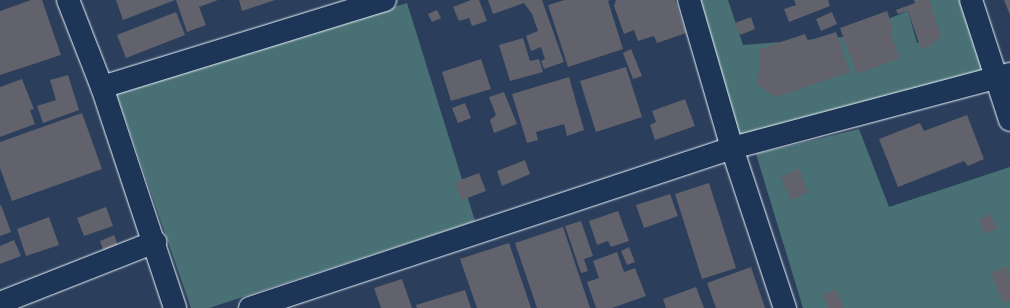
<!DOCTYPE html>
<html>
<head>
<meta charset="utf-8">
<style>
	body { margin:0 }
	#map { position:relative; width:1010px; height:308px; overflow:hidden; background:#2b3e5b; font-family:"Balsamiq Sans",sans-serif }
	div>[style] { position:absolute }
	.green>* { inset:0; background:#497175 }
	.building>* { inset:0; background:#62626c }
	.roads { filter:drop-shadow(0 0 1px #e8f1f8) drop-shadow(0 0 1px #e8f1f8) }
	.minor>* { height:22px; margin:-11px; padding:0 11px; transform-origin:11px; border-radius:11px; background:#1d3557 }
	span { translate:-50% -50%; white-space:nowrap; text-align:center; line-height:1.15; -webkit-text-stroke:3px #1d3557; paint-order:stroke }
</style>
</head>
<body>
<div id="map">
	<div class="green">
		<div style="clip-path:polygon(697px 0,728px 0,743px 45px,843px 37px,908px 11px,917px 43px,934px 37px,915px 0,963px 0,986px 73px,737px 139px)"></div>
		<div style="clip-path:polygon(407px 3px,475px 221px,209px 308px,191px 308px,116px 92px)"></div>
		<div style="clip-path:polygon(859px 129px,889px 207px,1010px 167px,1010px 308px,803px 308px,756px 154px)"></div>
	</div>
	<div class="building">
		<div style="clip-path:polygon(31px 0,42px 0,61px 55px,0 75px,0 11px)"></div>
		<div style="clip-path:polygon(116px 0,175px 0,123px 20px)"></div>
		<div style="clip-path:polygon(176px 0,218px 0,199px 7px,206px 25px,187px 32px)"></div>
		<div style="clip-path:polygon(239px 0,275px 0,242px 11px)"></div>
		<div style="clip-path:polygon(471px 0,479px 0,487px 21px,472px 26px,469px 18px,459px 21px,453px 7px)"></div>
		<div style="clip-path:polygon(488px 0,542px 0,564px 62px,544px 69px,541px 61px,545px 59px,541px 47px,531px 51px,526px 36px,538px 31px,532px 14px,524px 3px,493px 14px)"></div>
		<div style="clip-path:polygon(565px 0,610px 0,608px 1px,623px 49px,568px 67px,548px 5px)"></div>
		<div style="clip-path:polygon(616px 0,675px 0,686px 33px,657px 43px,654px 36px,638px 41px,634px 30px,624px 34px,614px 6px)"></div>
		<div style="clip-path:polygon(794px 0,828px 0,830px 6px,789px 22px,784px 9px,796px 5px)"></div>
		<div style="clip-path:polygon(914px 0,929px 0,941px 36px,930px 46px,921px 49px,908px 11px,898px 14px,896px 10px,915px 3px)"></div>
		<div style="clip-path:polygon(1004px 0,1010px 0,1010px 15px)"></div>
		<div style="clip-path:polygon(437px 10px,441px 18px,432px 22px,428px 14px)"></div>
		<div style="clip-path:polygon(887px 11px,894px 31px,890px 32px,900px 58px,857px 74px,840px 28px)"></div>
		<div style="clip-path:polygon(176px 12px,185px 35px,126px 58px,117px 35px)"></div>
		<div style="clip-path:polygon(832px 12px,837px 24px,821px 31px,816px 19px)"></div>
		<div style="clip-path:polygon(751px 17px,755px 29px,740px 35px,735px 23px)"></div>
		<div style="clip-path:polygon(836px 32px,850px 72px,776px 97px,758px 85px,760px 49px,805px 34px,808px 41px)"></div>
		<div style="clip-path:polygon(523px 38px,530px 61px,539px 59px,543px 72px,510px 81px,499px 45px)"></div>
		<div style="clip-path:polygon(631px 49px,642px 76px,633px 79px,623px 53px)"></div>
		<div style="clip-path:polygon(481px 59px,491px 89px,451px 101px,442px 72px)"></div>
		<div style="clip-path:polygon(626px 67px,642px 117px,596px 132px,580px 81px)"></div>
		<div style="clip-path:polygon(68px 75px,79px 110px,43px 123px,37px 106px,56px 100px,50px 80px)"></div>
		<div style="clip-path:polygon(569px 77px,584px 130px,567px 136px,564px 124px,536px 132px,538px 140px,527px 143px,512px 94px)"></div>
		<div style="clip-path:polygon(22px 79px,34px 109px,30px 110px,35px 124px,0 137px,0 87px)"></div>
		<div style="clip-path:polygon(504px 92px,517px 124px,494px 133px,490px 120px,496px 115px,489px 97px)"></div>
		<div style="clip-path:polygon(685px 99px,695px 126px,655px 140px,650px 125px,656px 122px,652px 111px)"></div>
		<div style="clip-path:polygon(465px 103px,471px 118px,458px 123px,452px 108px)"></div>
		<div style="clip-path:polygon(82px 113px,102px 169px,12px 201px,0 168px,0 142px)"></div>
		<div style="clip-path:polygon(967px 115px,984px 159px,968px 166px,964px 161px,898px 187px,879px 139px,920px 123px,924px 131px)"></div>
		<div style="clip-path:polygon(525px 160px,530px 174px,502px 186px,497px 171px)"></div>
		<div style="clip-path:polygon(799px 169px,808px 192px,791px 200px,781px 177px)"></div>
		<div style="clip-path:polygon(479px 173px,486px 191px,462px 200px,455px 182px)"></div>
		<div style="clip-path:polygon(709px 183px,736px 268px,702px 279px,675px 194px)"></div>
		<div style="clip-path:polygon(670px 194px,678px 216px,644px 228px,636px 205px)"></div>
		<div style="clip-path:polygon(1px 205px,11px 232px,0 236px,0 206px)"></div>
		<div style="clip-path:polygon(106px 207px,113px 226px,84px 236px,77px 218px)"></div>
		<div style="clip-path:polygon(618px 211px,629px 241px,611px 247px,608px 241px,597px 245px,589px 221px)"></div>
		<div style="clip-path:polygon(991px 214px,996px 229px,985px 234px,979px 219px)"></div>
		<div style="clip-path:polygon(49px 217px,59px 245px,26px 256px,17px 229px)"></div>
		<div style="clip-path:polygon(581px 221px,593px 256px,584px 259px,588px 271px,581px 273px,565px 226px)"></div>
		<div style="clip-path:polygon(563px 227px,590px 308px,537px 308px,515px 243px)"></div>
		<div style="clip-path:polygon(114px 235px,120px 252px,106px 257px,100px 241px)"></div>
		<div style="clip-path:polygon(14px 240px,21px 256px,0 264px,0 246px)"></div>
		<div style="clip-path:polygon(509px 243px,531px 308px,477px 308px,460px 259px)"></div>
		<div style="clip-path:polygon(629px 247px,635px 262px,627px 265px,621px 251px)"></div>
		<div style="clip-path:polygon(617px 252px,624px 272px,635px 268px,646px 296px,612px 308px,596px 308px,587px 282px,599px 278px,593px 261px)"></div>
		<div style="clip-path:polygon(1008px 266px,1010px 300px,1003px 303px,991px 273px)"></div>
		<div style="clip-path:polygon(751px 267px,765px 308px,716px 308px,707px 283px)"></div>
		<div style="clip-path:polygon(402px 279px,412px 308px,381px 308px,374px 288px)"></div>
		<div style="clip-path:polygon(696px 287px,704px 308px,666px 308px,663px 299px)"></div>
		<div style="clip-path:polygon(836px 289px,844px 308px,828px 308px,822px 295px)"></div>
		<div style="clip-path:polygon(465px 290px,471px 308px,417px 308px,416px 305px)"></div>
	</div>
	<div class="roads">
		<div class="minor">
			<div style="left:68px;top:0;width:93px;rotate:68.7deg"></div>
			<div style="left:102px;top:87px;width:233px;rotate:71.7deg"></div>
			<div style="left:689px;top:0;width:154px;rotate:73.8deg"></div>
			<div style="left:732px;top:148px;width:169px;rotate:71.7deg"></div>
			<div style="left:971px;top:0;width:126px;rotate:72deg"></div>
			<div style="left:102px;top:87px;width:296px;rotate:-17.1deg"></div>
			<div style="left:0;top:303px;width:167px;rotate:-21.5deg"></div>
			<div style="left:250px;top:308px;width:508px;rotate:-18.36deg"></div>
			<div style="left:732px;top:148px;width:288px;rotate:-14.9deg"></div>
		</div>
	</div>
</div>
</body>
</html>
